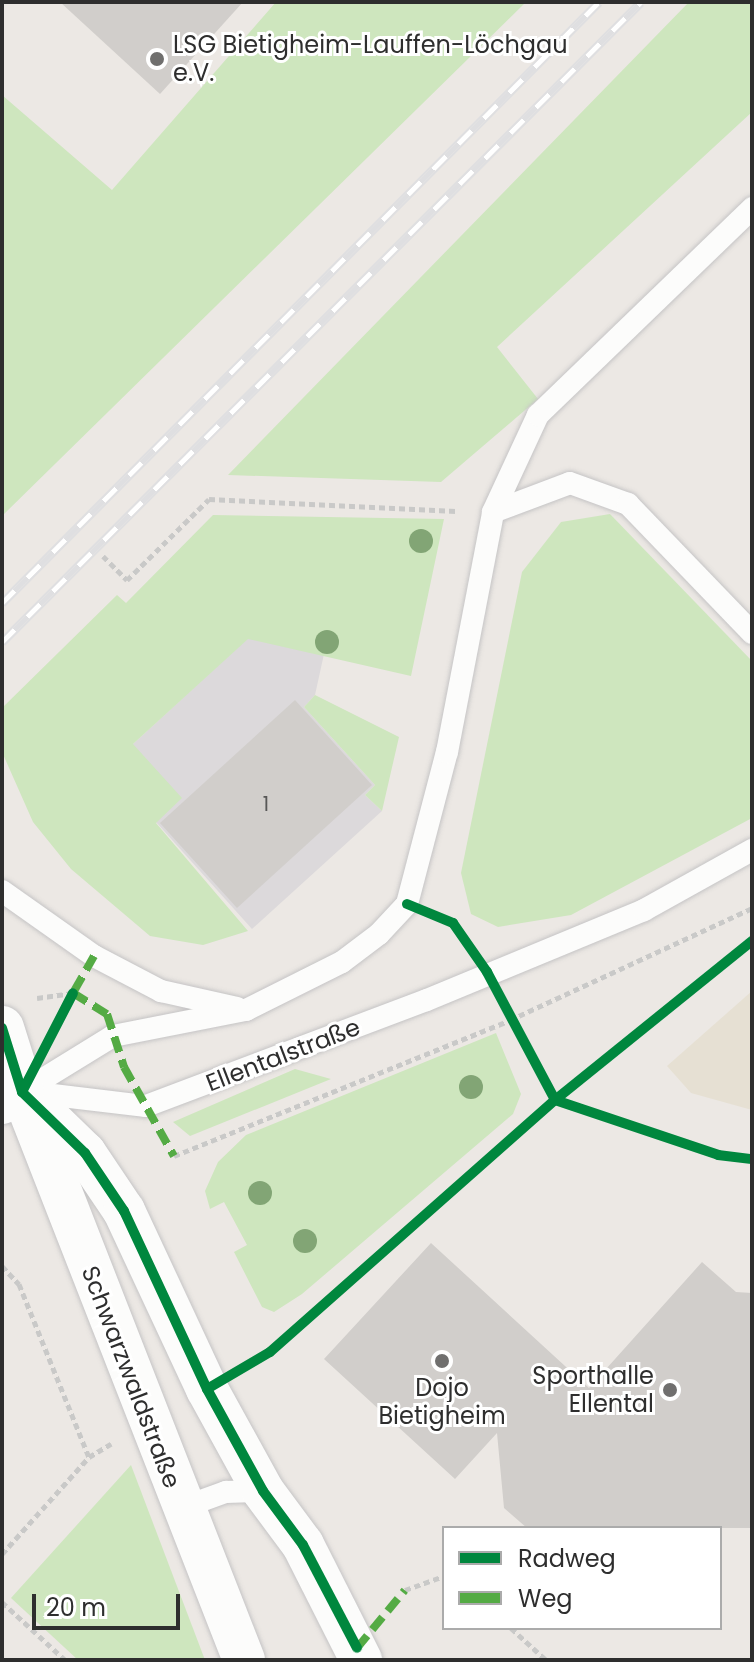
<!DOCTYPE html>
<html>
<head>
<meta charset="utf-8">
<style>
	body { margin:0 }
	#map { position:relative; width:754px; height:1662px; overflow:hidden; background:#ece8e4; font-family:Poppins,sans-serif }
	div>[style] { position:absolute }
	.industrial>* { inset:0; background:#dcd9db }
	.education>* { inset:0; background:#e6e0d3 }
	.green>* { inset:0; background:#cee6be }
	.building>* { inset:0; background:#d1cecb }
	.path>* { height:5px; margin-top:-2.5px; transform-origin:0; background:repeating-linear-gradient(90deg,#c9c9c8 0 6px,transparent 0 10px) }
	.roads { filter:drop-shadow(0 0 2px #c5c4c5) drop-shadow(0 0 2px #c5c4c5) }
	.service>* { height:22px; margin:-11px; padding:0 11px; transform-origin:11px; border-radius:11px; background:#fcfcfb }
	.minor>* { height:42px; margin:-21px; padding:0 21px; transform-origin:21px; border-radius:21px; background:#fcfcfb }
	.secondary>* { height:44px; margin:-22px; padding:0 22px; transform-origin:22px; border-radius:22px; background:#fcfcfb }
	.rail>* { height:9px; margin-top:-4.5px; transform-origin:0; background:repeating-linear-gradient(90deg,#fff 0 18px,#dfdfe1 0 36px); box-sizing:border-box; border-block:2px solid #dfdfe1 }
	.quiet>* { height:8px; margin-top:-4px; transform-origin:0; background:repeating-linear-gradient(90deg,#54ab44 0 16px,transparent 0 24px) }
	.cycleway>* { height:10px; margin:-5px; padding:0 5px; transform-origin:5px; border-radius:5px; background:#00873e }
	.trees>* { width:24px; height:24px; margin:-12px; border-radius:50%; background:#82a575 }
	.dots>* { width:22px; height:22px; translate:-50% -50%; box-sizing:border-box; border:4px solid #fff; border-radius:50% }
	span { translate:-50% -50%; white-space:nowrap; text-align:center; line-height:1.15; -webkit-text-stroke:6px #fff; paint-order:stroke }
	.number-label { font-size:20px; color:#585857 }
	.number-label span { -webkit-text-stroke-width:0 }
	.poi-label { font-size:24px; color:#2e2e2e }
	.left { translate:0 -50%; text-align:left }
	.right { translate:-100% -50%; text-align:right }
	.street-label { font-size:24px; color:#2e2e2e }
	.frame { position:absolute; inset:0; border:4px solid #2e2e2e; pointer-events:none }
	.legend { position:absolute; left:442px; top:1526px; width:280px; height:104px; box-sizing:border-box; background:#fff; border:2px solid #ababab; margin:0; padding:10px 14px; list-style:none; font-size:24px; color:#2e2e2e }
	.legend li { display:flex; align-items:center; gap:16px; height:40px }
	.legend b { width:40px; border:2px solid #ababab }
	.scale { position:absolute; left:32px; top:1594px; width:148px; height:36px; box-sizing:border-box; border:4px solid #2e2e2e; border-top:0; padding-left:10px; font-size:24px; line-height:28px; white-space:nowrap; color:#2e2e2e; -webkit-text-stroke:6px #fff; paint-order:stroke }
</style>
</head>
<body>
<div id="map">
	<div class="industrial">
		<div style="clip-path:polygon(248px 638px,324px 654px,315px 695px,304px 707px,375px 785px,365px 795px,382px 811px,252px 929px,156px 822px,132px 745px)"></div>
	</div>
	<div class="education">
		<div style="clip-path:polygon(752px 991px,752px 1110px,691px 1093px,667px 1066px)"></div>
	</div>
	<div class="green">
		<div style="clip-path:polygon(276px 2px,526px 2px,2px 516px,2px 95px,112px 190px)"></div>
		<div style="clip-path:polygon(689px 2px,752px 2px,752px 112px,497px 347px,538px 399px,441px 482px,228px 475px)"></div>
		<div style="clip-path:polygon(610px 514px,752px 661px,752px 818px,571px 915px,498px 927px,471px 914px,461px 873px,522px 572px,561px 522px)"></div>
		<div style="clip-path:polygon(213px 515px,444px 519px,411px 676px,248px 639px,133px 744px,182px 798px,156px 823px,248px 931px,203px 945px,150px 936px,71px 869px,33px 822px,2px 752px,2px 708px,117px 595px,126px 603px)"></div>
		<div style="clip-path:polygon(315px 695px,399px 737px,382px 811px,365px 795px,375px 785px,304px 707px)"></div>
		<div style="clip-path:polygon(496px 1033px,521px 1094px,513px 1114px,302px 1294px,274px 1312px,262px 1307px,234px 1252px,247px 1245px,224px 1202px,210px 1209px,205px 1191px,218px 1162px,246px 1135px)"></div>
		<div style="clip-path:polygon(295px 1069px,331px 1079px,190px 1136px,173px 1122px)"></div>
		<div style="clip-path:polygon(131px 1465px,205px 1660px,78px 1660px,11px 1598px)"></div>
	</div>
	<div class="building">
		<div style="clip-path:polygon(60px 2px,243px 2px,160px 94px)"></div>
		<div style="clip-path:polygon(295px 700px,372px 785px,237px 908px,160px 823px)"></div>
		<div style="clip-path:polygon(431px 1243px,589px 1388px,702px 1262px,736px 1292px,752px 1293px,752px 1528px,527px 1528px,504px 1508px,497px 1433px,455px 1479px,324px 1359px)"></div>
	</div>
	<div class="path">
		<div style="left:103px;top:556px;width:34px;rotate:45deg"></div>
		<div style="left:127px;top:580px;width:115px;rotate:-44.6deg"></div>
		<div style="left:209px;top:499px;width:247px;rotate:2.8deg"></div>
		<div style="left:37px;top:998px;width:36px;rotate:-8deg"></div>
		<div style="left:174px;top:1156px;width:362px;rotate:-22deg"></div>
		<div style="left:510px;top:1020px;width:267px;rotate:-24.8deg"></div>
		<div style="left:2px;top:1266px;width:25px;rotate:47deg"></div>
		<div style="left:19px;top:1284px;width:187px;rotate:68deg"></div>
		<div style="left:2px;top:1554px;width:130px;rotate:-48.1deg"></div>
		<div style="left:89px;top:1457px;width:26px;rotate:-31deg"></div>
		<div style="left:405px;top:1590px;width:41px;rotate:-19.7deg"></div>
		<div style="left:2px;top:1602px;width:86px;rotate:42.6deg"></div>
		<div style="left:511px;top:1628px;width:47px;rotate:42.4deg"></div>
	</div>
	<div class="roads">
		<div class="service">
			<div style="left:493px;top:512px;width:107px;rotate:-65.1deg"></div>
			<div style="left:538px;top:415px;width:298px;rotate:-44deg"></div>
			<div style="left:2px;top:891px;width:113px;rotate:35.2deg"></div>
			<div style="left:94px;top:956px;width:76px;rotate:27.6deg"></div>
			<div style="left:161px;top:991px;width:78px;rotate:12.6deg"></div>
			<div style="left:22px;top:1092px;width:107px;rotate:-31.6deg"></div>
			<div style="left:113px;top:1036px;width:136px;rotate:-11.1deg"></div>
			<div style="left:246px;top:1010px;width:107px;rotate:-26.6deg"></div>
			<div style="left:342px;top:962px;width:46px;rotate:-37.1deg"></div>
			<div style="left:379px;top:934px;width:41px;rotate:-47deg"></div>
			<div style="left:407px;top:904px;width:157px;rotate:-75.3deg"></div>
			<div style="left:447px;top:752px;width:244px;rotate:-79.1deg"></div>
			<div style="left:493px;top:512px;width:82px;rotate:-20.6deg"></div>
			<div style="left:570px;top:483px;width:62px;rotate:19.9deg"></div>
			<div style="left:628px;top:504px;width:179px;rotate:46.1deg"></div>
			<div style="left:28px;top:1092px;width:119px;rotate:6.8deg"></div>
			<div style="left:146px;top:1106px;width:300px;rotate:-20.7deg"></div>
			<div style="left:427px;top:1000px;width:235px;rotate:-22.5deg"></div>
			<div style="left:644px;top:910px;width:124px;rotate:-29.1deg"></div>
			<div style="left:187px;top:1522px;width:23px;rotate:-61deg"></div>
			<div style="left:198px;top:1502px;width:30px;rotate:-20deg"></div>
			<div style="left:226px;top:1492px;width:37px;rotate:-2deg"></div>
		</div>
		<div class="minor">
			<div style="left:22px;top:1092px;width:88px;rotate:44.1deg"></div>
			<div style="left:85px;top:1153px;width:70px;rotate:56.1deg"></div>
			<div style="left:124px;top:1211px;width:196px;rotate:65deg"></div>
			<div style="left:207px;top:1389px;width:116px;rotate:61.2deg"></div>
			<div style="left:263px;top:1491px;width:67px;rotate:53.5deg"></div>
			<div style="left:303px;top:1545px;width:129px;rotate:63.2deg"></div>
			<div style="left:26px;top:1102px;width:599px;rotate:68.66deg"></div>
		</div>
		<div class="secondary">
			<div style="left:2px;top:1028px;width:67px;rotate:72.6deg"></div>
			<div style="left:22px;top:1092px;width:22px;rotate:153deg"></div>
		</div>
	</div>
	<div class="rail">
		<div style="left:2px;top:603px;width:847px;rotate:-45.19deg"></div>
		<div style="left:2px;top:642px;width:904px;rotate:-45.04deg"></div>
	</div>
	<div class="quiet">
		<div style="left:94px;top:956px;width:43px;rotate:119.6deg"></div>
		<div style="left:73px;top:993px;width:40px;rotate:32deg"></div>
		<div style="left:107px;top:1014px;width:56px;rotate:72.2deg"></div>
		<div style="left:124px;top:1067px;width:102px;rotate:60.7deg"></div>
		<div style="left:357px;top:1648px;width:75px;rotate:-50.4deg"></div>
	</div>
	<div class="cycleway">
		<div style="left:407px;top:904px;width:50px;rotate:22.4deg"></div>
		<div style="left:453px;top:923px;width:60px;rotate:55.2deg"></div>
		<div style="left:487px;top:972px;width:145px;rotate:62deg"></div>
		<div style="left:555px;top:1100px;width:172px;rotate:18.6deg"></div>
		<div style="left:718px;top:1155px;width:34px;rotate:7deg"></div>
		<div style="left:2px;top:1028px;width:67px;rotate:72.6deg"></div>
		<div style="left:22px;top:1092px;width:88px;rotate:44.1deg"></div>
		<div style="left:85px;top:1153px;width:70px;rotate:56.1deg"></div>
		<div style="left:124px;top:1211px;width:196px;rotate:65deg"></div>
		<div style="left:207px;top:1389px;width:116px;rotate:61.2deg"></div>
		<div style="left:263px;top:1491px;width:67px;rotate:53.5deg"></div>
		<div style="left:303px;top:1545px;width:116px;rotate:62.3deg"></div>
		<div style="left:22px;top:1092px;width:111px;rotate:-62.7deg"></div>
		<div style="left:207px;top:1389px;width:73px;rotate:-30.4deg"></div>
		<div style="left:270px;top:1352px;width:380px;rotate:-41.5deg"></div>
		<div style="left:555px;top:1100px;width:253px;rotate:-38.9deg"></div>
	</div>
	<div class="trees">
		<div style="left:421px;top:541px"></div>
		<div style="left:327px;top:642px"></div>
		<div style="left:471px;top:1087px"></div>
		<div style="left:260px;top:1193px"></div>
		<div style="left:305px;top:1241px"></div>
	</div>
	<div class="dots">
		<div style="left:157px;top:59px;background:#706f6e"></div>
		<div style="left:442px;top:1361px;background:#706f6e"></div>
		<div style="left:670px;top:1390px;background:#706f6e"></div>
	</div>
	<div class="number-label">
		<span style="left:266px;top:804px">1</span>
	</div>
	<div class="poi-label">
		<span class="left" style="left:173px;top:59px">LSG Bietigheim-Lauffen-Löchgau<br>e.V.</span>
		<span class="right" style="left:654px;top:1390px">Sporthalle<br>Ellental</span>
		<span style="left:442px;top:1402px">Dojo<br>Bietigheim</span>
	</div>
	<div class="street-label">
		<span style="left:283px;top:1055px;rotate:-21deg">Ellentalstraße</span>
		<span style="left:131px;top:1377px;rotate:69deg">Schwarzwaldstraße</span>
	</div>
	<div class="frame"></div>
	<ul class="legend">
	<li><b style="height:10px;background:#00873e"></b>Radweg</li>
	<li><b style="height:10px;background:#54ab44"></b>Weg</li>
	</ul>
	<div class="scale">20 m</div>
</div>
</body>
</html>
